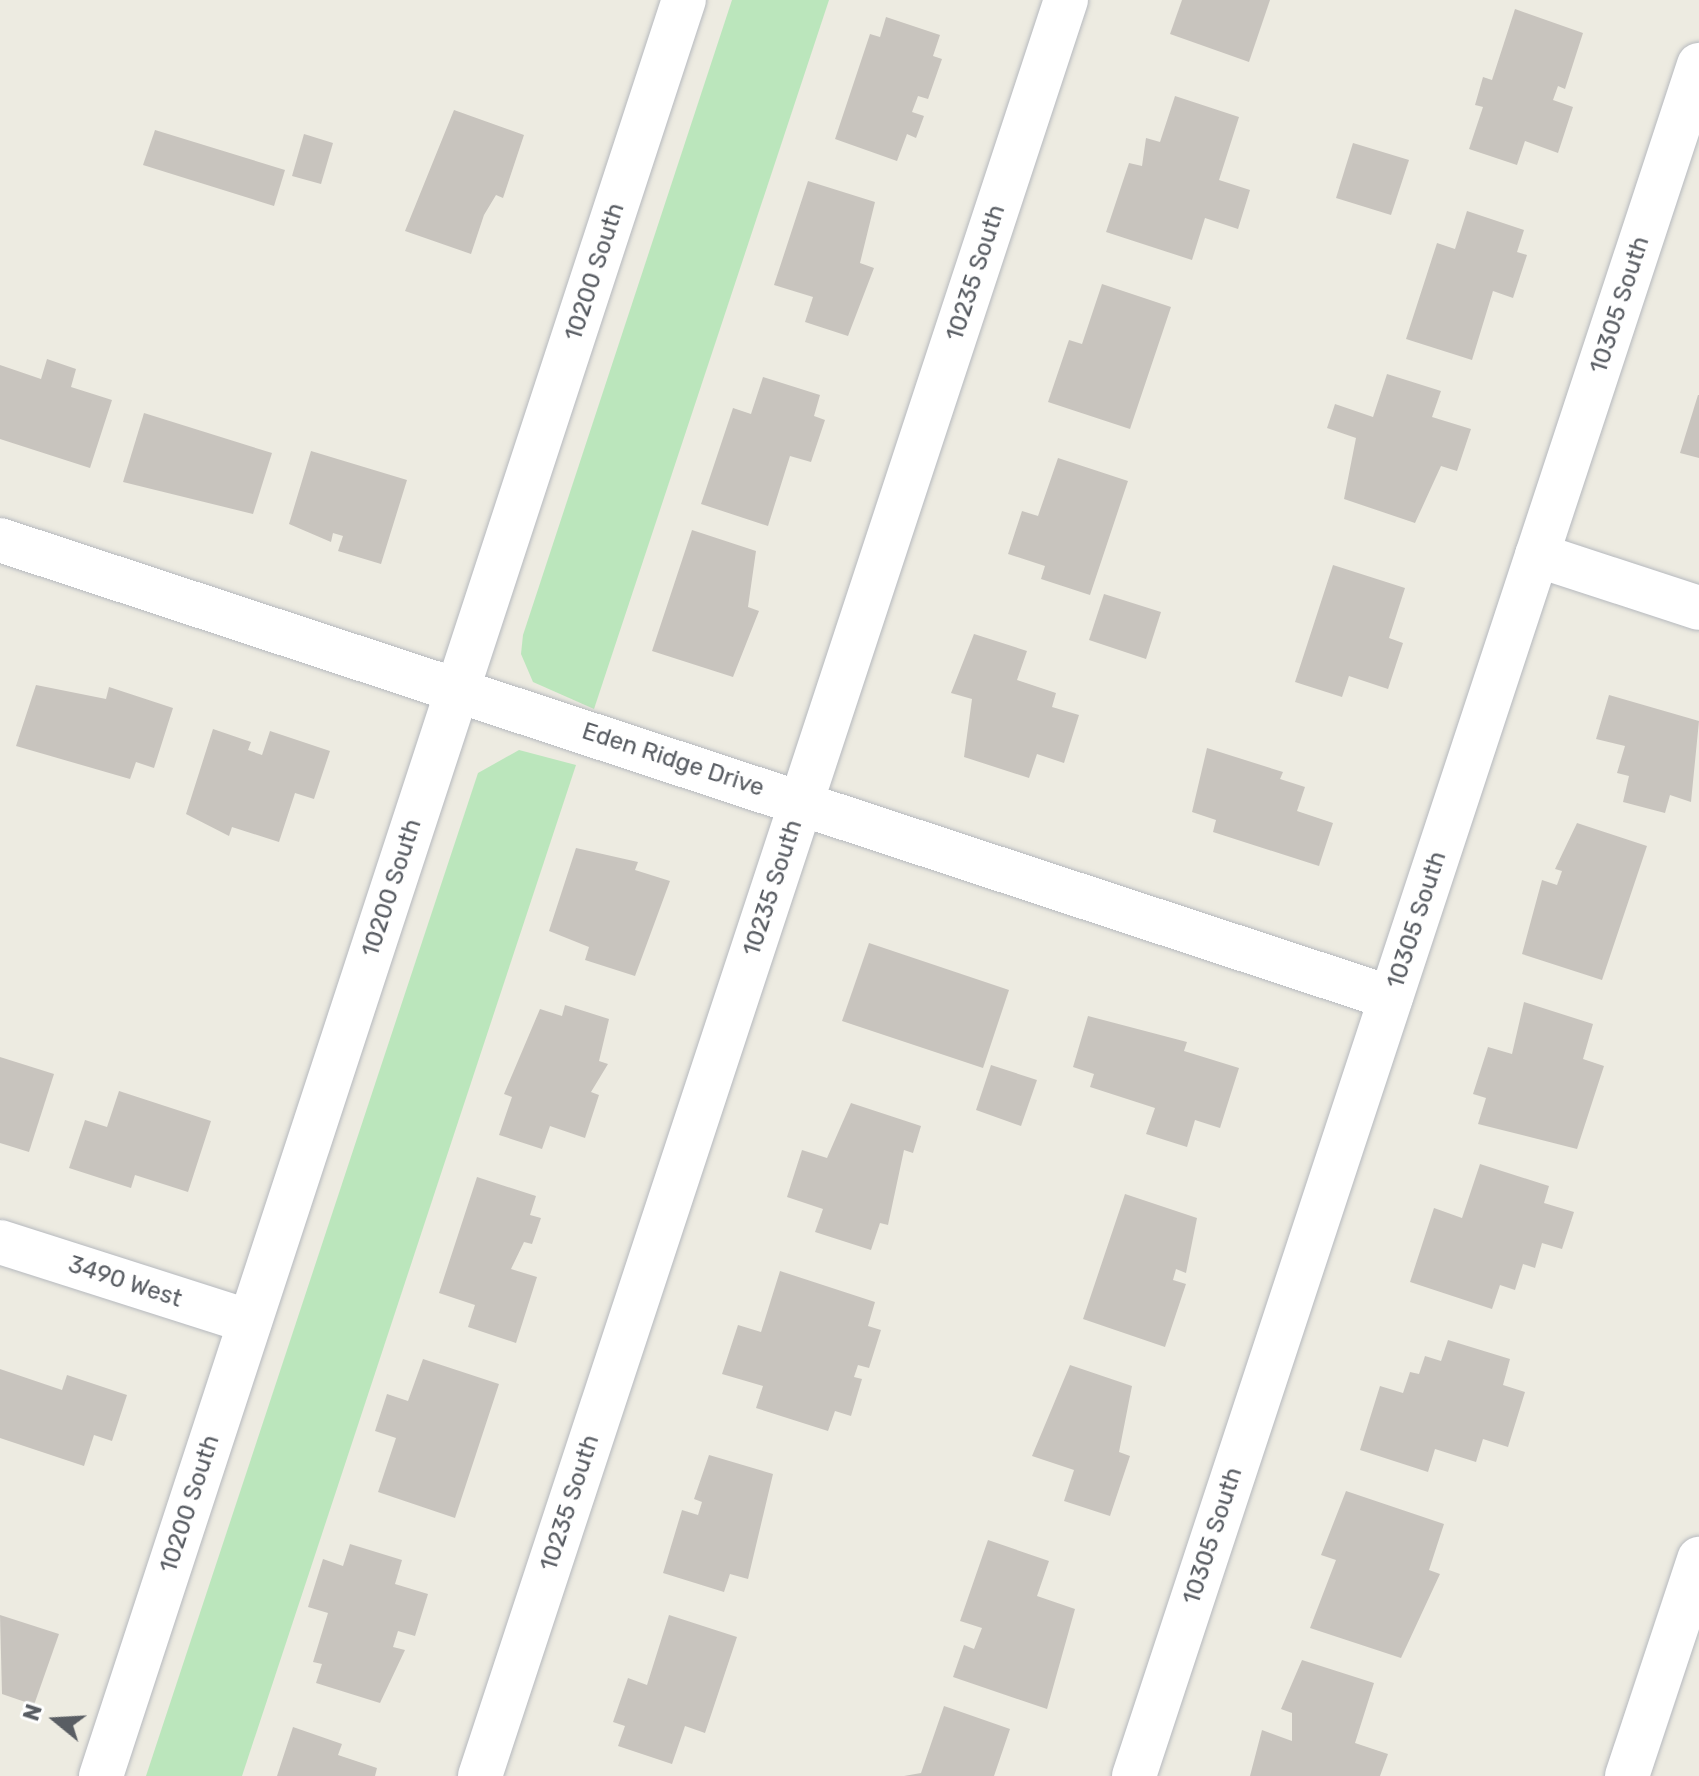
<!DOCTYPE html>
<html>
<head>
<meta charset="utf-8">
<style>
	body { margin:0 }
	#map { position:relative; width:1699px; height:1776px; overflow:hidden; background:#edebe1; font-family:Rubik,sans-serif }
	div>[style] { position:absolute }
	.green>* { inset:0; background:#bbe6bc }
	.building>* { inset:0; background:#c8c4be }
	.roads { filter:drop-shadow(0 0 2px #b6b9be) drop-shadow(0 0 2px #b6b9be) }
	.minor>* { height:44px; margin:-22px; padding:0 22px; transform-origin:22px; border-radius:22px; background:#fff }
	span { translate:-50% -50%; white-space:nowrap; text-align:center; line-height:1.15; -webkit-text-stroke:6px #fff; paint-order:stroke }
	.street-label { font-size:24px; color:#595d63 }
	.north { position:absolute; left:16px; top:1680px; width:80px; height:80px; -webkit-text-stroke:6px #fff; paint-order:stroke; rotate:288deg; font-size:22px; font-weight:700; line-height:32px; text-align:center; color:#595d63 }
	.north::after { content:''; display:block; margin:auto; width:28px; height:36px; background:#595d63; clip-path:polygon(50% 0,100% 100%,50% 72%,0 100%) }
</style>
</head>
<body>
<div id="map">
	<div class="green">
		<div style="clip-path:polygon(732px 0,829px 0,594px 709px,533px 682px,521px 654px,523px 635px)"></div>
		<div style="clip-path:polygon(519px 750px,576px 765px,242px 1776px,146px 1776px,478px 773px)"></div>
	</div>
	<div class="building">
		<div style="clip-path:polygon(1182px 0,1270px 0,1249px 62px,1170px 34px)"></div>
		<div style="clip-path:polygon(1515px 9px,1583px 33px,1565px 89px,1558px 86px,1553px 100px,1573px 107px,1558px 153px,1525px 141px,1517px 165px,1469px 149px,1483px 107px,1475px 105px,1483px 77px,1492px 80px)"></div>
		<div style="clip-path:polygon(886px 17px,940px 35px,933px 56px,942px 59px,928px 99px,918px 96px,912px 112px,924px 116px,916px 138px,907px 134px,897px 161px,835px 139px,870px 34px,880px 37px)"></div>
		<div style="clip-path:polygon(1175px 96px,1239px 117px,1219px 180px,1250px 190px,1238px 229px,1205px 218px,1192px 260px,1106px 232px,1129px 163px,1142px 166px,1146px 138px,1160px 142px)"></div>
		<div style="clip-path:polygon(454px 110px,524px 135px,503px 198px,496px 195px,484px 215px,471px 254px,405px 231px)"></div>
		<div style="clip-path:polygon(155px 130px,285px 170px,274px 206px,143px 165px)"></div>
		<div style="clip-path:polygon(304px 134px,333px 143px,321px 184px,292px 176px)"></div>
		<div style="clip-path:polygon(1353px 143px,1409px 160px,1391px 215px,1336px 198px)"></div>
		<div style="clip-path:polygon(808px 181px,875px 202px,860px 263px,874px 268px,848px 336px,805px 322px,813px 297px,774px 285px)"></div>
		<div style="clip-path:polygon(1467px 211px,1524px 230px,1517px 252px,1527px 255px,1513px 298px,1493px 291px,1472px 360px,1406px 339px,1437px 243px,1455px 249px)"></div>
		<div style="clip-path:polygon(1102px 284px,1171px 307px,1130px 429px,1048px 402px,1069px 340px,1082px 344px)"></div>
		<div style="clip-path:polygon(47px 359px,76px 369px,71px 387px,112px 400px,90px 468px,0 439px,0 365px,41px 379px)"></div>
		<div style="clip-path:polygon(1387px 374px,1441px 391px,1432px 417px,1471px 429px,1457px 471px,1441px 466px,1415px 523px,1344px 499px,1356px 438px,1327px 428px,1335px 404px,1373px 417px)"></div>
		<div style="clip-path:polygon(763px 377px,820px 395px,814px 416px,825px 420px,811px 462px,790px 456px,768px 526px,701px 504px,733px 408px,751px 414px)"></div>
		<div style="clip-path:polygon(1698px 395px,1699px 395px,1699px 458px,1680px 453px)"></div>
		<div style="clip-path:polygon(144px 413px,272px 453px,253px 514px,123px 482px)"></div>
		<div style="clip-path:polygon(311px 451px,407px 480px,381px 564px,338px 551px,343px 536px,333px 533px,331px 542px,289px 524px)"></div>
		<div style="clip-path:polygon(1058px 458px,1128px 481px,1090px 595px,1041px 579px,1045px 566px,1008px 554px,1022px 511px,1038px 516px)"></div>
		<div style="clip-path:polygon(692px 530px,756px 551px,748px 607px,759px 611px,733px 677px,652px 651px)"></div>
		<div style="clip-path:polygon(1333px 565px,1405px 588px,1389px 638px,1403px 643px,1388px 689px,1349px 676px,1342px 697px,1295px 682px)"></div>
		<div style="clip-path:polygon(1104px 594px,1161px 612px,1146px 659px,1089px 640px)"></div>
		<div style="clip-path:polygon(974px 634px,1027px 651px,1017px 680px,1056px 693px,1052px 707px,1079px 715px,1064px 763px,1037px 754px,1029px 778px,964px 757px,972px 699px,951px 693px)"></div>
		<div style="clip-path:polygon(36px 685px,106px 699px,109px 687px,173px 708px,154px 768px,136px 762px,130px 779px,16px 746px)"></div>
		<div style="clip-path:polygon(1609px 695px,1699px 721px,1691px 802px,1670px 795px,1665px 813px,1623px 802px,1629px 776px,1617px 773px,1625px 746px,1596px 739px)"></div>
		<div style="clip-path:polygon(213px 729px,251px 742px,248px 750px,262px 755px,270px 731px,330px 751px,314px 799px,295px 793px,279px 842px,232px 827px,229px 836px,186px 814px)"></div>
		<div style="clip-path:polygon(1207px 748px,1283px 772px,1280px 779px,1305px 787px,1297px 811px,1333px 823px,1319px 866px,1213px 832px,1216px 820px,1192px 812px)"></div>
		<div style="clip-path:polygon(1577px 823px,1647px 846px,1602px 980px,1522px 954px,1542px 880px,1557px 885px,1562px 871px,1555px 869px)"></div>
		<div style="clip-path:polygon(576px 848px,638px 862px,635px 870px,670px 881px,635px 976px,585px 960px,589px 947px,549px 931px)"></div>
		<div style="clip-path:polygon(869px 943px,1009px 990px,983px 1068px,842px 1021px)"></div>
		<div style="clip-path:polygon(1524px 1002px,1593px 1024px,1583px 1059px,1604px 1066px,1577px 1149px,1478px 1124px,1486px 1098px,1473px 1094px,1488px 1047px,1512px 1054px)"></div>
		<div style="clip-path:polygon(565px 1005px,609px 1019px,599px 1061px,608px 1064px,591px 1092px,599px 1095px,585px 1138px,550px 1126px,542px 1149px,499px 1135px,512px 1097px,504px 1094px,540px 1009px,562px 1016px)"></div>
		<div style="clip-path:polygon(1088px 1016px,1187px 1042px,1184px 1051px,1239px 1068px,1220px 1128px,1195px 1120px,1187px 1147px,1146px 1134px,1155px 1108px,1090px 1087px,1094px 1074px,1073px 1067px)"></div>
		<div style="clip-path:polygon(0 1057px,54px 1074px,29px 1152px,0 1143px)"></div>
		<div style="clip-path:polygon(991px 1065px,1037px 1080px,1021px 1126px,976px 1110px)"></div>
		<div style="clip-path:polygon(119px 1091px,211px 1121px,188px 1192px,135px 1175px,131px 1188px,69px 1168px,85px 1120px,107px 1127px)"></div>
		<div style="clip-path:polygon(851px 1103px,921px 1126px,913px 1153px,904px 1150px,888px 1225px,880px 1223px,871px 1250px,815px 1232px,823px 1209px,787px 1197px,802px 1150px,827px 1158px)"></div>
		<div style="clip-path:polygon(1480px 1164px,1549px 1186px,1544px 1203px,1574px 1212px,1562px 1249px,1542px 1243px,1535px 1268px,1523px 1264px,1515px 1290px,1500px 1285px,1492px 1309px,1410px 1282px,1434px 1208px,1462px 1218px)"></div>
		<div style="clip-path:polygon(477px 1177px,536px 1196px,530px 1215px,541px 1218px,532px 1244px,524px 1242px,511px 1269px,537px 1277px,516px 1343px,468px 1327px,475px 1305px,439px 1293px)"></div>
		<div style="clip-path:polygon(1125px 1194px,1197px 1218px,1186px 1273px,1176px 1269px,1173px 1280px,1186px 1284px,1165px 1347px,1083px 1319px)"></div>
		<div style="clip-path:polygon(780px 1271px,875px 1302px,868px 1326px,881px 1330px,869px 1368px,858px 1365px,854px 1377px,862px 1379px,851px 1416px,835px 1411px,828px 1431px,756px 1408px,763px 1386px,722px 1374px,738px 1325px,761px 1332px)"></div>
		<div style="clip-path:polygon(1448px 1340px,1510px 1359px,1503px 1385px,1525px 1392px,1508px 1447px,1483px 1439px,1476px 1462px,1435px 1449px,1428px 1472px,1360px 1450px,1380px 1386px,1403px 1393px,1410px 1372px,1419px 1374px,1425px 1356px,1441px 1361px)"></div>
		<div style="clip-path:polygon(423px 1359px,499px 1384px,455px 1518px,378px 1492px,396px 1438px,375px 1431px,387px 1394px,408px 1401px)"></div>
		<div style="clip-path:polygon(1070px 1365px,1132px 1386px,1119px 1452px,1130px 1456px,1110px 1516px,1064px 1501px,1074px 1470px,1032px 1456px)"></div>
		<div style="clip-path:polygon(0 1369px,62px 1390px,67px 1375px,127px 1395px,112px 1441px,94px 1435px,84px 1466px,0 1438px)"></div>
		<div style="clip-path:polygon(709px 1455px,773px 1474px,748px 1579px,730px 1574px,724px 1592px,663px 1573px,682px 1510px,698px 1515px,702px 1502px,694px 1499px)"></div>
		<div style="clip-path:polygon(1346px 1491px,1444px 1524px,1429px 1570px,1440px 1574px,1401px 1658px,1310px 1628px,1336px 1560px,1321px 1555px)"></div>
		<div style="clip-path:polygon(988px 1540px,1049px 1561px,1037px 1596px,1075px 1609px,1047px 1709px,953px 1677px,964px 1645px,974px 1649px,982px 1628px,960px 1621px)"></div>
		<div style="clip-path:polygon(350px 1544px,402px 1560px,395px 1584px,428px 1594px,415px 1636px,398px 1631px,393px 1647px,405px 1650px,380px 1703px,316px 1683px,322px 1664px,313px 1662px,328px 1613px,308px 1607px,323px 1559px,343px 1566px)"></div>
		<div style="clip-path:polygon(0 1615px,59px 1634px,34px 1705px,2px 1694px)"></div>
		<div style="clip-path:polygon(669px 1615px,737px 1637px,705px 1733px,685px 1726px,672px 1764px,618px 1746px,625px 1726px,613px 1722px,628px 1678px,647px 1685px)"></div>
		<div style="clip-path:polygon(1302px 1660px,1374px 1683px,1355px 1743px,1388px 1754px,1380px 1776px,1250px 1776px,1262px 1730px,1292px 1741px,1292px 1713px,1281px 1709px)"></div>
		<div style="clip-path:polygon(944px 1706px,1010px 1729px,994px 1776px,904px 1776px,921px 1773px)"></div>
		<div style="clip-path:polygon(293px 1727px,342px 1744px,338px 1755px,377px 1768px,375px 1776px,277px 1776px)"></div>
	</div>
	<div class="roads">
		<div class="minor">
			<div style="left:0;top:540px;width:1464px;rotate:18.22deg"></div>
			<div style="left:1537px;top:555px;width:170px;rotate:18.1deg"></div>
			<div style="left:0;top:1242px;width:262px;rotate:17.7deg"></div>
			<div style="left:101px;top:1776px;width:1869px;rotate:-71.83deg"></div>
			<div style="left:480px;top:1776px;width:1870px;rotate:-71.74deg"></div>
			<div style="left:1134px;top:1776px;width:1802px;rotate:-71.73deg"></div>
			<div style="left:1627px;top:1776px;width:229px;rotate:-71.6deg"></div>
		</div>
	</div>
	<div class="street-label">
		<span style="left:595px;top:272px;rotate:-72deg">10200 South</span>
		<span style="left:976px;top:273px;rotate:-72deg">10235 South</span>
		<span style="left:1620px;top:305px;rotate:-72deg">10305 South</span>
		<span style="left:673px;top:760px;rotate:18deg">Eden Ridge Drive</span>
		<span style="left:392px;top:888px;rotate:-72deg">10200 South</span>
		<span style="left:773px;top:888px;rotate:-72deg">10235 South</span>
		<span style="left:1417px;top:920px;rotate:-72deg">10305 South</span>
		<span style="left:125px;top:1282px;rotate:18deg">3490 West</span>
		<span style="left:570px;top:1503px;rotate:-72deg">10235 South</span>
		<span style="left:190px;top:1504px;rotate:-72deg">10200 South</span>
		<span style="left:1213px;top:1536px;rotate:-72deg">10305 South</span>
	</div>
	<div class="north">N</div>
</div>
</body>
</html>
